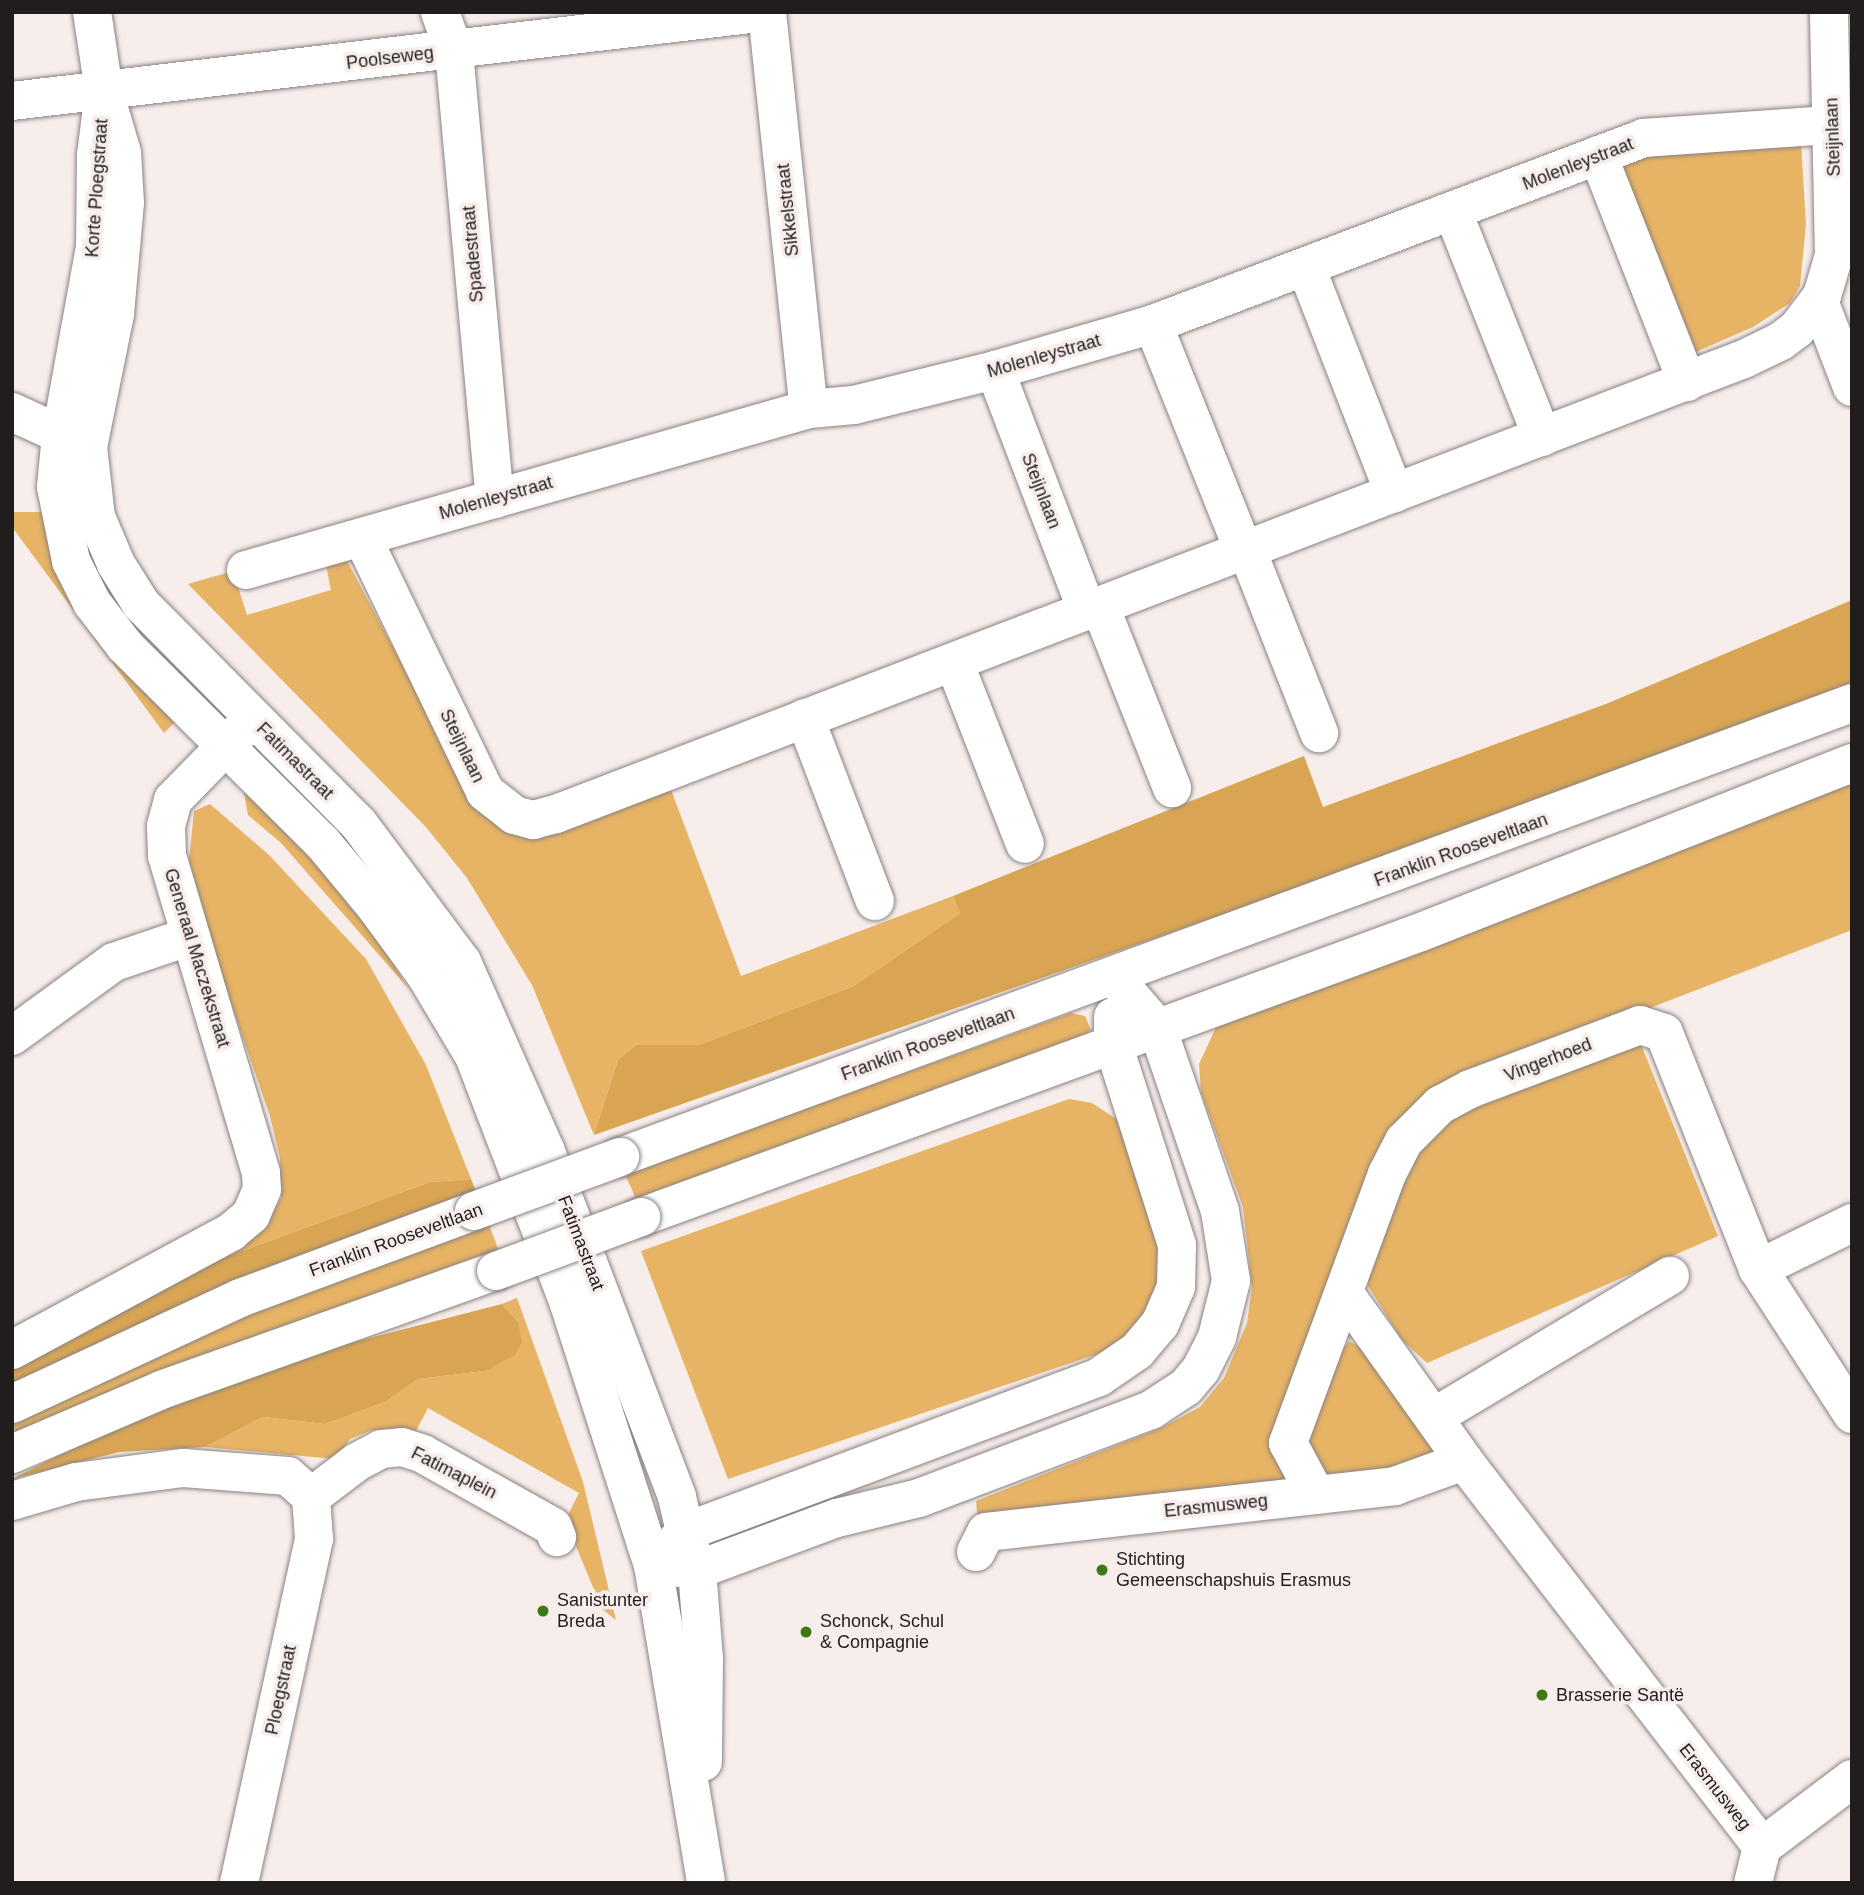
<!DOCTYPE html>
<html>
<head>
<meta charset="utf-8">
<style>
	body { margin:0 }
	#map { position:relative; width:1864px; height:1895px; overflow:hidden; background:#f7eeec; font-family:Helvetica,sans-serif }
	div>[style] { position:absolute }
	.green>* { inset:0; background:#e7b364 }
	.forest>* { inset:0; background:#d9a553 }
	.roads { filter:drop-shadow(0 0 2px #8a8280) drop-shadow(0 0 2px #8a8280) }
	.minor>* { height:38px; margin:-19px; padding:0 19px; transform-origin:19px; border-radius:19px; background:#fff }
	.major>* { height:38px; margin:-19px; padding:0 19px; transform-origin:19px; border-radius:19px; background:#fff }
	.bridges { filter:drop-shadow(0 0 2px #8a8280) drop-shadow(0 0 2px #8a8280) }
	.major-bridge>* { height:38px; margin:-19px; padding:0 19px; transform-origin:19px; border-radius:19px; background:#fff }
	.dots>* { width:19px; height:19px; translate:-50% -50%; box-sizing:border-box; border:4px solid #f7eeec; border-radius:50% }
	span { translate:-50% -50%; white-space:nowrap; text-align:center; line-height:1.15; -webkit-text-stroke:7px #f7eeec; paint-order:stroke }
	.street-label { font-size:18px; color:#201d1c }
	.poi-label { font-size:18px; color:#201d1c }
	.left { translate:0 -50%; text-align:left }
	.frame { position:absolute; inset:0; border:14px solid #201d1c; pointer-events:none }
</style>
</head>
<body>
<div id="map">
	<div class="green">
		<div style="clip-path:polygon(1801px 143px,1806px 224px,1800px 286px,1790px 303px,1753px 327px,1682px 358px,1617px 166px,1625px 155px)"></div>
		<div style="clip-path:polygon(12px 512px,42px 512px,177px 720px,164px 733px,12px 527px)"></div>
		<div style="clip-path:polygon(346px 559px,466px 784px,486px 810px,670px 787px,741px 976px,953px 896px,960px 913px,854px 986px,699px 1045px,636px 1045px,618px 1060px,594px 1135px,532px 985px,467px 878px,425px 826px,188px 584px,233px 571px,247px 615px,331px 590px,326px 565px)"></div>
		<div style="clip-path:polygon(1852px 773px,1852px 930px,1510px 1062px,1401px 1123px,1296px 1485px,978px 1524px,976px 1501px,1161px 1428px,1200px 1407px,1224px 1378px,1247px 1323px,1252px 1287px,1243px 1207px,1201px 1092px,1199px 1064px,1217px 1025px)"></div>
		<div style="clip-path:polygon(244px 793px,266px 807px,364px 915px,408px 988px,281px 843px,248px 815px)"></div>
		<div style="clip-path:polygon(210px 804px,269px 855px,366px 959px,426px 1065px,471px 1179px,430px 1182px,204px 1265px,266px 1225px,281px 1198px,280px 1158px,270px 1116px,222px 977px,189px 860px,194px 811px)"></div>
		<div style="clip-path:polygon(1071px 1013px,1085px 1016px,1091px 1030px,1077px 1041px,636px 1199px,625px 1174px)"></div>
		<div style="clip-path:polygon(1625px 1038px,1642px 1047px,1718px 1236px,1427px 1363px,1402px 1340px,1368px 1286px,1369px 1261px,1410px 1151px,1433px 1122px)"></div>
		<div style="clip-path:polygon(1069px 1099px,1092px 1103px,1121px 1122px,1159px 1222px,1162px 1292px,1121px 1346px,728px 1479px,641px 1251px)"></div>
		<div style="clip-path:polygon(489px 1224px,498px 1249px,259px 1337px,18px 1436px,12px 1423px,12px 1417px,137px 1357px)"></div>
		<div style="clip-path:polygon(517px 1298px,583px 1482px,616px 1620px,602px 1609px,573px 1539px,560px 1531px,579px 1493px,428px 1408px,415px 1433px,372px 1430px,350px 1439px,335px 1459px,205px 1447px,263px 1417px,325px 1424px,385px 1402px,418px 1379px,485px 1371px,518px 1322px,502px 1304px)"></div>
		<div style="clip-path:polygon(1349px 1341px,1363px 1349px,1450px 1465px,1326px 1481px,1306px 1443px,1333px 1362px)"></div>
	</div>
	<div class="forest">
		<div style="clip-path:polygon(1852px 600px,1852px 686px,1395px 854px,594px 1135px,618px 1060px,636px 1045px,699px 1045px,854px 986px,960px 913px,953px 896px,1304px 756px,1323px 807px,1606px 704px)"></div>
		<div style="clip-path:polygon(471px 1179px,479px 1199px,12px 1388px,12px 1368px,204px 1265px,430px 1182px)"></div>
		<div style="clip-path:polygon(502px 1304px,518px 1322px,522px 1342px,515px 1355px,485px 1371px,418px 1379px,385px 1402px,325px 1424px,263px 1417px,205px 1447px,119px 1452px,12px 1479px,167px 1401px,276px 1362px)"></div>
	</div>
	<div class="roads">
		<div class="minor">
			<div style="left:440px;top:12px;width:41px;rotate:70.3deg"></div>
			<div style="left:454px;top:51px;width:450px;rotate:84.8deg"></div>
			<div style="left:767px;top:12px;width:399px;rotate:84deg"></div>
			<div style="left:104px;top:91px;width:64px;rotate:97.1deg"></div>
			<div style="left:96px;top:155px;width:92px;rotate:90.6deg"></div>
			<div style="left:95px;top:247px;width:190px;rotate:100.3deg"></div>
			<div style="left:61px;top:434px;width:53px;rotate:95.4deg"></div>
			<div style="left:56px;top:487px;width:76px;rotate:78.5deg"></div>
			<div style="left:71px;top:561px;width:47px;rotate:63.4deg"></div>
			<div style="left:92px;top:603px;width:54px;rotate:52.5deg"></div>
			<div style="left:125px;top:646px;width:278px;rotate:44.9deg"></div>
			<div style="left:322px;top:842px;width:83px;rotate:50.4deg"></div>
			<div style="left:375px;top:906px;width:84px;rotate:53.7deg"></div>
			<div style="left:425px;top:974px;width:96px;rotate:59.1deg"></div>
			<div style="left:474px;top:1056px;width:266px;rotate:69deg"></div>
			<div style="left:569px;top:1304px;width:274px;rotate:72.2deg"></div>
			<div style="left:12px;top:101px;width:760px;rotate:-6.72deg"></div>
			<div style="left:1598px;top:155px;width:244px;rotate:68.6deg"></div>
			<div style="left:1453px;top:212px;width:242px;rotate:68.4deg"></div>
			<div style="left:1306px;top:267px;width:243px;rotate:68.7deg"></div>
			<div style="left:1819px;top:301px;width:92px;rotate:69deg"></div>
			<div style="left:1153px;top:324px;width:245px;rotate:68.2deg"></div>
			<div style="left:995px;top:370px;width:258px;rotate:69.1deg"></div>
			<div style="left:12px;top:412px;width:84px;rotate:24.7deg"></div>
			<div style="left:88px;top:447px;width:70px;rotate:83.5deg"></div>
			<div style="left:96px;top:517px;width:51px;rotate:66.9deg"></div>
			<div style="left:116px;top:564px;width:47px;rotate:58deg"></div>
			<div style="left:141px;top:604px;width:308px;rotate:45.3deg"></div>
			<div style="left:358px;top:823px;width:174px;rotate:53.2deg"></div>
			<div style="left:462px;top:962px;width:205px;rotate:66.1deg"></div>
			<div style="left:545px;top:1149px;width:372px;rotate:69.2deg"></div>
			<div style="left:677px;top:1497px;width:36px;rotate:77deg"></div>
			<div style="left:88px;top:447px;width:136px;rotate:-78.5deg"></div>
			<div style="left:115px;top:314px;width:111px;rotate:-84.9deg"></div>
			<div style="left:125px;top:203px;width:50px;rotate:-93.4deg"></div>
			<div style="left:122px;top:153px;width:65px;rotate:-106.2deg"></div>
			<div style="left:104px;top:91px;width:80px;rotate:-98.6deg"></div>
			<div style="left:362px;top:537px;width:283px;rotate:64.2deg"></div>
			<div style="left:485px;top:792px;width:37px;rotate:38deg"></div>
			<div style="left:514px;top:815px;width:20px;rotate:15deg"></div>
			<div style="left:533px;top:820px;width:24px;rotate:-15deg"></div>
			<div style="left:556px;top:814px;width:1272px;rotate:-20.96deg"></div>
			<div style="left:1744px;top:359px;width:41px;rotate:-25.9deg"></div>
			<div style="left:1781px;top:341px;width:20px;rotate:-37deg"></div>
			<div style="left:1797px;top:329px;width:41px;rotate:-52.9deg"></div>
			<div style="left:1822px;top:296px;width:43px;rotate:-73.7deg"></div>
			<div style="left:1834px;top:255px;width:243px;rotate:-91.2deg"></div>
			<div style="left:1247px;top:550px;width:197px;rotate:68.5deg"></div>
			<div style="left:246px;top:570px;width:586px;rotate:-15.96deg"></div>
			<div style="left:809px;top:409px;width:45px;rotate:-5.1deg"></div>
			<div style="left:854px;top:405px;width:145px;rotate:-13.9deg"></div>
			<div style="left:995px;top:370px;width:165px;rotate:-16.2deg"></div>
			<div style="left:1153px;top:324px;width:525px;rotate:-20.75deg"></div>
			<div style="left:1644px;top:138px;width:188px;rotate:-4deg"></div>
			<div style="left:1100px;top:606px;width:196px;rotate:68.4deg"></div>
			<div style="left:954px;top:662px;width:195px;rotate:68.7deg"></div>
			<div style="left:805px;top:718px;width:196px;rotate:69.1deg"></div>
			<div style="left:12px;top:1036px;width:126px;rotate:-36deg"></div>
			<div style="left:114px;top:962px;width:81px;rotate:-18.7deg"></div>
			<div style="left:1758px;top:1269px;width:105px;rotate:-26.1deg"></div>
			<div style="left:1345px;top:1294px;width:205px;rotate:54.5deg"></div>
			<div style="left:1464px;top:1461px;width:488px;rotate:52.3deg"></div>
			<div style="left:12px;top:1350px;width:249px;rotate:-28.3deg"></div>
			<div style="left:231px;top:1232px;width:26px;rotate:-40deg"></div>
			<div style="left:251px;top:1215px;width:28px;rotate:-67deg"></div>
			<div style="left:262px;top:1189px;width:16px;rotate:-94deg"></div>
			<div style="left:261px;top:1173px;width:331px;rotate:-106.5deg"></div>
			<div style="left:167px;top:856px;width:30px;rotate:-92deg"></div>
			<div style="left:166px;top:826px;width:27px;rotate:-75deg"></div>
			<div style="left:173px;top:800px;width:103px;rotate:-45.8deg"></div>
			<div style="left:1434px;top:1417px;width:275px;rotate:-30.9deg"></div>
			<div style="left:1316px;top:1495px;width:59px;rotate:-118.3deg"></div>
			<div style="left:1288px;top:1443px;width:287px;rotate:-69.8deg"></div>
			<div style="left:1387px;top:1174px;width:37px;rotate:-63deg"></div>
			<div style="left:1404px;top:1141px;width:51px;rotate:-45deg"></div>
			<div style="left:1440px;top:1105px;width:34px;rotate:-28deg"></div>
			<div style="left:1470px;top:1089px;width:182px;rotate:-20.6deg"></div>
			<div style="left:1640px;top:1025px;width:25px;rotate:18deg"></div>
			<div style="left:1664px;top:1033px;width:254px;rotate:68.3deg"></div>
			<div style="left:1758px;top:1269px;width:173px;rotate:57deg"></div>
			<div style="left:311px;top:1497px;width:58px;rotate:-37.3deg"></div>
			<div style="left:357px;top:1462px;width:27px;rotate:-28deg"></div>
			<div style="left:381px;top:1449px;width:21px;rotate:-5deg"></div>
			<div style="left:402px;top:1447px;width:22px;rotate:18deg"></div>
			<div style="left:423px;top:1454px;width:149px;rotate:29.3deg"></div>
			<div style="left:553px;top:1527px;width:11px;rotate:68deg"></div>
			<div style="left:12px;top:1501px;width:67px;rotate:-16.5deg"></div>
			<div style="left:76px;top:1482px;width:108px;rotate:-7.5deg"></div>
			<div style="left:183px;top:1468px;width:105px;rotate:4.4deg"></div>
			<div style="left:288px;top:1476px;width:31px;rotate:42deg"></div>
			<div style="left:311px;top:1497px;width:42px;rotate:85.9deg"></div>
			<div style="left:314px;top:1539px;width:352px;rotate:102.3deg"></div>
			<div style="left:976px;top:1552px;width:22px;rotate:-63deg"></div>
			<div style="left:986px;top:1532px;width:412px;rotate:-6.4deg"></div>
			<div style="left:1395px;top:1486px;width:73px;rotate:-19.9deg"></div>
			<div style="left:1753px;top:1883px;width:37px;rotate:-76deg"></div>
			<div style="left:1762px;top:1847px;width:113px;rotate:-37.1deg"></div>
		</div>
		<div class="major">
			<div style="left:620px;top:1157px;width:1313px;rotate:-20.23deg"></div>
			<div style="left:641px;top:1217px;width:830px;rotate:-20.07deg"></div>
			<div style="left:1421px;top:932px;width:463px;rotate:-21.4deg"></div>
			<div style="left:12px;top:1404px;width:251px;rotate:-24.9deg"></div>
			<div style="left:240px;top:1298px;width:250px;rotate:-20.4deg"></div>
			<div style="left:12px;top:1454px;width:162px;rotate:-23.2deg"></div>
			<div style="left:161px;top:1390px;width:356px;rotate:-19.6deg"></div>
			<div style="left:690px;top:1547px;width:24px;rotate:73deg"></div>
			<div style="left:697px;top:1570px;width:88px;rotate:85.5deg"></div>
			<div style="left:704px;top:1658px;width:104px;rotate:90.6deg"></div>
			<div style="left:653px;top:1565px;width:44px;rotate:6.5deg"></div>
			<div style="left:697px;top:1570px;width:149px;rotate:-20.4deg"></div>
			<div style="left:837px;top:1518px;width:84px;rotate:-13.7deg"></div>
			<div style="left:919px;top:1498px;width:248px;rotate:-20.8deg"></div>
			<div style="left:1151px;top:1410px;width:42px;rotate:-33.3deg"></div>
			<div style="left:1186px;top:1387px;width:23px;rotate:-50deg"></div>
			<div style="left:1201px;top:1369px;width:36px;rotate:-63deg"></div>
			<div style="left:1217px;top:1337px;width:58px;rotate:-76deg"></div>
			<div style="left:1231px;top:1281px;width:71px;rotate:-98.9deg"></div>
			<div style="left:1220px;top:1211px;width:194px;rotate:-108.9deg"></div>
			<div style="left:1157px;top:1027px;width:67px;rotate:-130.8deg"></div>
			<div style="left:653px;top:1565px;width:46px;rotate:-45.9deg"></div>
			<div style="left:685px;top:1532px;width:442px;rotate:-20.5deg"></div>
			<div style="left:1099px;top:1377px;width:46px;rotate:-34.4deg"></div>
			<div style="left:1137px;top:1351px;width:35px;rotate:-50deg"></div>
			<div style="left:1160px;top:1324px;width:40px;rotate:-66.6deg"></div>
			<div style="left:1176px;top:1287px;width:42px;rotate:-88.6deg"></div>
			<div style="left:1177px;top:1245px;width:212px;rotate:-107.6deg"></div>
			<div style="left:1113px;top:1043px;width:26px;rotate:-90deg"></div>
			<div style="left:653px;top:1565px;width:322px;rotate:80.5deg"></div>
		</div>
	</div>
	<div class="bridges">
		<div class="major-bridge">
			<div style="left:474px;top:1211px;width:156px;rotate:-20.3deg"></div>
			<div style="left:496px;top:1271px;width:155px;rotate:-20.4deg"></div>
		</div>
	</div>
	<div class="dots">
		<div style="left:1102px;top:1570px;background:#3d7a15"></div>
		<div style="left:543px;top:1611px;background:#3d7a15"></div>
		<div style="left:806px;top:1632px;background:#3d7a15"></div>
		<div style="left:1542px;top:1695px;background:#3d7a15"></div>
	</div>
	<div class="street-label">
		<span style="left:390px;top:58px;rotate:-7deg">Poolseweg</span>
		<span style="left:1833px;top:137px;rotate:-92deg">Steijnlaan</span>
		<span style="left:1578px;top:164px;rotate:-21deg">Molenleystraat</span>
		<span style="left:97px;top:188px;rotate:-86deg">Korte Ploegstraat</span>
		<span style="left:788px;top:210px;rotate:-96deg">Sikkelstraat</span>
		<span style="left:473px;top:254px;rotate:-95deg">Spadestraat</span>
		<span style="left:1044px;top:356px;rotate:-16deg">Molenleystraat</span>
		<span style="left:1041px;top:491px;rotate:69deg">Steijnlaan</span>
		<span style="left:496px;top:498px;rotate:-16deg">Molenleystraat</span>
		<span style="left:462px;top:746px;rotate:64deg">Steijnlaan</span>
		<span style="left:295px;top:761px;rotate:45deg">Fatimastraat</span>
		<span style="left:1461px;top:850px;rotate:-20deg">Franklin Rooseveltlaan</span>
		<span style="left:197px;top:958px;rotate:73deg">Generaal Maczekstraat</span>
		<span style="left:928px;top:1044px;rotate:-20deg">Franklin Rooseveltlaan</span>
		<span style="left:1548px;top:1060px;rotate:-21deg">Vingerhoed</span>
		<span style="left:396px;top:1240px;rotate:-20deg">Franklin Rooseveltlaan</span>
		<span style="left:581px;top:1243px;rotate:69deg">Fatimastraat</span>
		<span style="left:454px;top:1473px;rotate:27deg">Fatimaplein</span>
		<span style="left:1216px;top:1506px;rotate:-6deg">Erasmusweg</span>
		<span style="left:281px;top:1690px;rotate:-78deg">Ploegstraat</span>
		<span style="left:1715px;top:1787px;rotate:52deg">Erasmusweg</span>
	</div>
	<div class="poi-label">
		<span class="left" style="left:1116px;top:1570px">Stichting<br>Gemeenschapshuis Erasmus</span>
		<span class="left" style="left:557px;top:1611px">Sanistunter<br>Breda</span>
		<span class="left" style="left:820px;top:1632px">Schonck, Schul<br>&amp; Compagnie</span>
		<span class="left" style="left:1556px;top:1695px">Brasserie Santë</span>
	</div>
	<div class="frame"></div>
</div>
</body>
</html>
